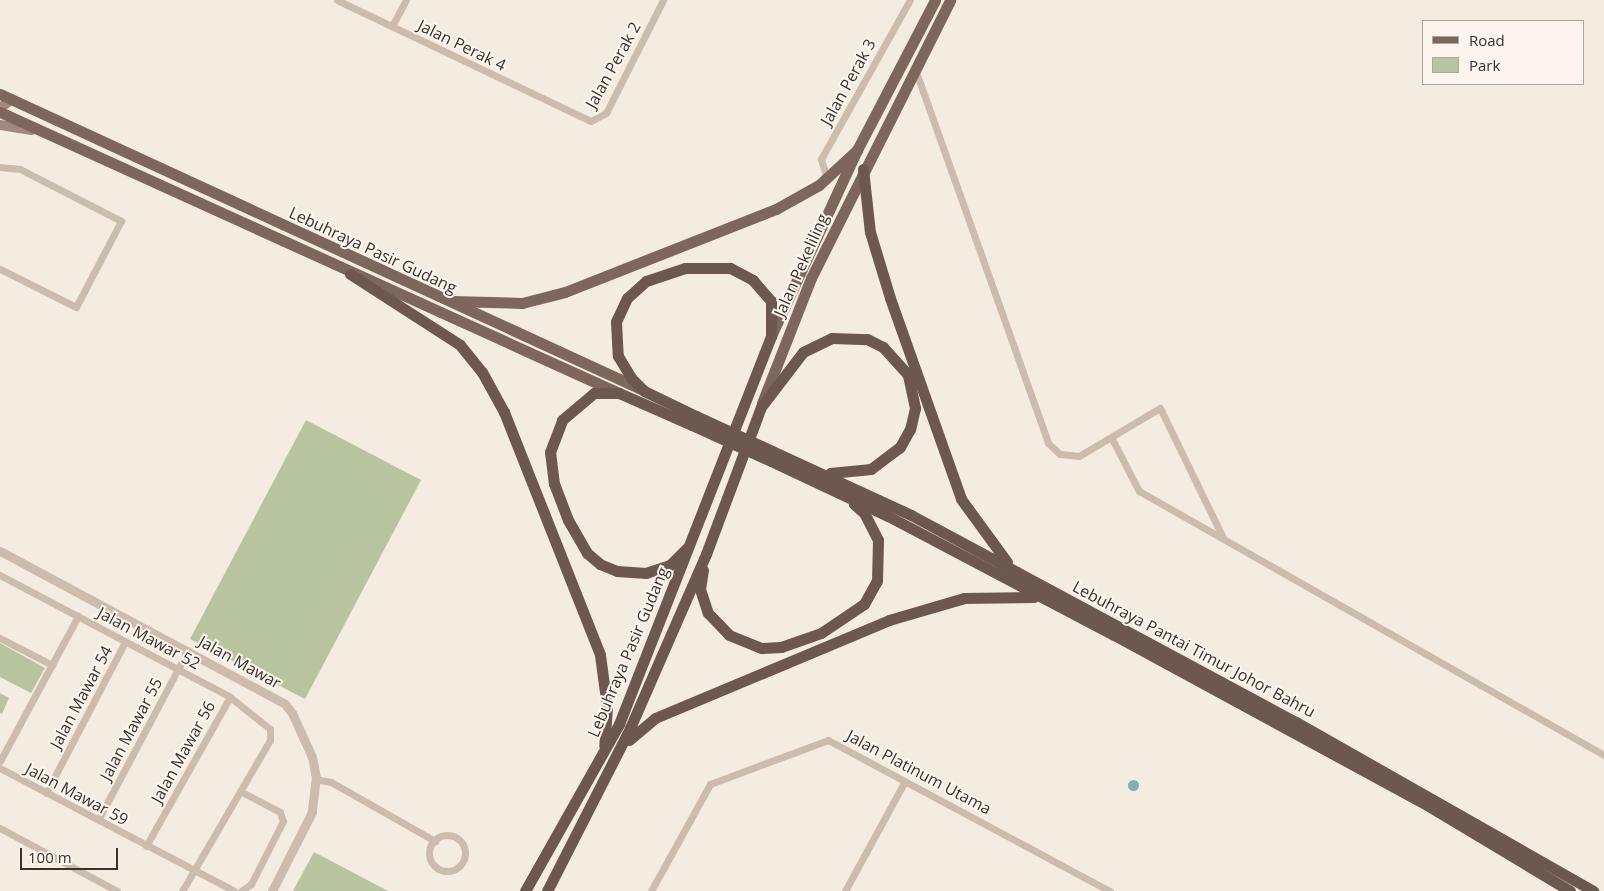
<!DOCTYPE html>
<html>
<head>
<meta charset="utf-8">
<style>
	body { margin:0 }
	#map { position:relative; width:1604px; height:891px; overflow:hidden; background:#f4ebe1; font-family:"Open Sans",sans-serif }
	div>[style] { position:absolute }
	.green>* { inset:0; background:#b8c4a0 }
	.water>* { inset:0; background:#7fb0b2 }
	.round { border-radius:50% }
	.minor>* { height:7px; margin:-3.5px; padding:0 3.5px; transform-origin:3.5px; border-radius:3.5px; background:#cdbbac }
	.minor>.ring { margin:-3.5px; padding:0; box-sizing:content-box; background:none; border:7px solid #cdbbac; border-radius:50% }
	.tertiary>* { height:9px; margin:-4.5px; padding:0 4.5px; transform-origin:4.5px; border-radius:4.5px; background:#cdbbac }
	.secondary>* { height:10px; margin:-5px; padding:0 5px; transform-origin:5px; border-radius:5px; background:#a18a7d }
	.primary>* { height:11px; margin:-5.5px; padding:0 5.5px; transform-origin:5.5px; border-radius:5.5px; background:#7d675c }
	.trunk>* { height:11px; margin:-5.5px; padding:0 5.5px; transform-origin:5.5px; border-radius:5.5px; background:#6c584f }
	.trunk-bridge>* { height:11px; margin:-5.5px; padding:0 5.5px; transform-origin:5.5px; border-radius:5.5px; background:#6c584f }
	span { translate:-50% -50%; white-space:nowrap; text-align:center; line-height:1.15; -webkit-text-stroke:4px #fbf5ee; paint-order:stroke }
	.street-label { font-size:16px; color:#3b302b }
	.legend { position:absolute; left:1422px; top:20px; width:162px; height:65px; box-sizing:border-box; background:#fbf5ee; border:1px solid #aea6a0; margin:0; padding:6px 9px; list-style:none; font-size:15px; color:#3b302b }
	.legend li { display:flex; align-items:center; gap:10px; height:25px }
	.legend b { width:25px; border:1px solid #aea6a0 }
	.scale { position:absolute; left:20px; top:848px; width:98px; height:22px; box-sizing:border-box; border:2px solid #3b302b; border-top:0; padding-left:6px; font-size:15px; line-height:18px; white-space:nowrap; color:#3b302b; -webkit-text-stroke:4px #fbf5ee; paint-order:stroke }
</style>
</head>
<body>
<div id="map">
	<div class="green">
		<div style="clip-path:polygon(306px 420px,421px 480px,305px 699px,190px 639px)"></div>
		<div style="clip-path:polygon(0 643px,45px 668px,31px 693px,0 677px)"></div>
		<div style="clip-path:polygon(0 693px,9px 698px,2px 714px,0 713px)"></div>
		<div style="clip-path:polygon(314px 852px,388px 891px,293px 891px)"></div>
	</div>
	<div class="water">
		<div class="round" style="left:1127.5px;top:779.5px;width:11px;height:11px"></div>
	</div>
	<div class="minor">
		<div style="left:337px;top:0;width:281px;rotate:25.5deg"></div>
		<div style="left:591px;top:121px;width:17px;rotate:-28deg"></div>
		<div style="left:606px;top:113px;width:127px;rotate:-63.2deg"></div>
		<div style="left:392px;top:26px;width:30px;rotate:-62deg"></div>
		<div style="left:915px;top:69px;width:397px;rotate:70.4deg"></div>
		<div style="left:1048px;top:443px;width:16px;rotate:43deg"></div>
		<div style="left:1060px;top:454px;width:19px;rotate:6deg"></div>
		<div style="left:1079px;top:456px;width:94px;rotate:-30.7deg"></div>
		<div style="left:1160px;top:408px;width:144px;rotate:64.1deg"></div>
		<div style="left:0;top:167px;width:20px;rotate:6deg"></div>
		<div style="left:20px;top:169px;width:114px;rotate:27.2deg"></div>
		<div style="left:121px;top:221px;width:97px;rotate:117.6deg"></div>
		<div style="left:76px;top:307px;width:85px;rotate:-153.4deg"></div>
		<div style="left:827px;top:178px;width:20px;rotate:-108deg"></div>
		<div style="left:821px;top:159px;width:182px;rotate:-60.8deg"></div>
		<div style="left:1112px;top:439px;width:59px;rotate:62.6deg"></div>
		<div style="left:1139px;top:491px;width:535px;rotate:29.59deg"></div>
		<div style="left:0;top:575px;width:260px;rotate:27.9deg"></div>
		<div style="left:230px;top:697px;width:51px;rotate:38.7deg"></div>
		<div style="left:270px;top:729px;width:11px;rotate:90deg"></div>
		<div style="left:270px;top:740px;width:175px;rotate:120.2deg"></div>
		<div style="left:0;top:638px;width:59px;rotate:27.4deg"></div>
		<div style="left:0;top:761px;width:165px;rotate:-61.7deg"></div>
		<div style="left:0;top:768px;width:264px;rotate:27.7deg"></div>
		<div style="left:315px;top:779px;width:16px;rotate:11deg"></div>
		<div style="left:331px;top:782px;width:120px;rotate:29.6deg"></div>
		<div style="left:240px;top:791px;width:45px;rotate:27.7deg"></div>
		<div style="left:280px;top:812px;width:9px;rotate:72deg"></div>
		<div style="left:283px;top:821px;width:71px;rotate:116.9deg"></div>
		<div style="left:251px;top:884px;width:12px;rotate:145deg"></div>
		<div style="left:46px;top:793px;width:170px;rotate:-62.4deg"></div>
		<div style="left:98px;top:820px;width:192px;rotate:-62.1deg"></div>
		<div style="left:0;top:828px;width:133px;rotate:28.3deg"></div>
		<div class="ring" style="left:429px;top:835px;width:29px;height:29px"></div>
		<div style="left:146px;top:846px;width:171px;rotate:-60.6deg"></div>
		<div style="left:651px;top:891px;width:122px;rotate:-61.1deg"></div>
		<div style="left:710px;top:784px;width:126px;rotate:-20.4deg"></div>
		<div style="left:828px;top:740px;width:320px;rotate:28.2deg"></div>
		<div style="left:845px;top:891px;width:125px;rotate:-61.4deg"></div>
	</div>
	<div class="tertiary">
		<div style="left:0;top:551px;width:323px;rotate:28.2deg"></div>
		<div style="left:285px;top:704px;width:11px;rotate:52deg"></div>
		<div style="left:292px;top:713px;width:48px;rotate:65.6deg"></div>
		<div style="left:312px;top:757px;width:20px;rotate:79deg"></div>
		<div style="left:316px;top:777px;width:35px;rotate:97deg"></div>
		<div style="left:312px;top:812px;width:89px;rotate:116.9deg"></div>
	</div>
	<div class="secondary">
		<div style="left:0;top:108px;width:14px;rotate:-36deg"></div>
		<div style="left:0;top:125px;width:32px;rotate:9deg"></div>
	</div>
	<div class="primary">
		<div style="left:0;top:94px;width:708px;rotate:24.72deg"></div>
		<div style="left:0;top:112px;width:680px;rotate:24.42deg"></div>
		<div style="left:452px;top:301px;width:70px;rotate:1.6deg"></div>
		<div style="left:522px;top:303px;width:44px;rotate:-14.3deg"></div>
		<div style="left:565px;top:292px;width:227px;rotate:-21.5deg"></div>
		<div style="left:776px;top:209px;width:49px;rotate:-29.2deg"></div>
		<div style="left:819px;top:185px;width:52px;rotate:-42.6deg"></div>
		<div style="left:771px;top:336px;width:205px;rotate:-65.2deg"></div>
		<div style="left:857px;top:150px;width:169px;rotate:-62.5deg"></div>
		<div style="left:762px;top:403px;width:134px;rotate:-68.6deg"></div>
		<div style="left:811px;top:278px;width:311px;rotate:-63.4deg"></div>
	</div>
	<div class="trunk">
		<div style="left:863px;top:169px;width:63px;rotate:83.7deg"></div>
		<div style="left:870px;top:232px;width:69px;rotate:73.1deg"></div>
		<div style="left:890px;top:298px;width:213px;rotate:70.5deg"></div>
		<div style="left:961px;top:499px;width:78px;rotate:53.9deg"></div>
		<div style="left:350px;top:274px;width:131px;rotate:32.8deg"></div>
		<div style="left:460px;top:345px;width:35px;rotate:51deg"></div>
		<div style="left:482px;top:372px;width:46px;rotate:61.2deg"></div>
		<div style="left:504px;top:412px;width:261px;rotate:68.4deg"></div>
		<div style="left:600px;top:655px;width:52px;rotate:82.3deg"></div>
		<div style="left:607px;top:707px;width:39px;rotate:94deg"></div>
		<div style="left:772px;top:451px;width:153px;rotate:24.7deg"></div>
		<div style="left:911px;top:515px;width:120px;rotate:28.3deg"></div>
		<div style="left:1017px;top:572px;width:317px;rotate:28.3deg"></div>
		<div style="left:1296px;top:722px;width:342px;rotate:29.6deg"></div>
		<div style="left:771px;top:461px;width:129px;rotate:25.2deg"></div>
		<div style="left:888px;top:516px;width:255px;rotate:27.8deg"></div>
		<div style="left:1114px;top:635px;width:356px;rotate:28.5deg"></div>
		<div style="left:1427px;top:805px;width:167px;rotate:31deg"></div>
		<div style="left:687px;top:548px;width:24px;rotate:135deg"></div>
		<div style="left:670px;top:565px;width:25px;rotate:162deg"></div>
		<div style="left:646px;top:573px;width:29px;rotate:-176deg"></div>
		<div style="left:617px;top:571px;width:18px;rotate:-158deg"></div>
		<div style="left:600px;top:564px;width:17px;rotate:-140deg"></div>
		<div style="left:587px;top:553px;width:38px;rotate:-120deg"></div>
		<div style="left:568px;top:520px;width:39px;rotate:-111deg"></div>
		<div style="left:554px;top:484px;width:32px;rotate:-97deg"></div>
		<div style="left:550px;top:452px;width:34px;rotate:-69deg"></div>
		<div style="left:562px;top:420px;width:42px;rotate:-40.2deg"></div>
		<div style="left:594px;top:393px;width:25px"></div>
		<div style="left:619px;top:393px;width:80px;rotate:23.7deg"></div>
		<div style="left:703px;top:570px;width:19px;rotate:99deg"></div>
		<div style="left:700px;top:589px;width:25px;rotate:72deg"></div>
		<div style="left:708px;top:613px;width:30px;rotate:46deg"></div>
		<div style="left:729px;top:635px;width:35px;rotate:22deg"></div>
		<div style="left:762px;top:648px;width:19px;rotate:-3deg"></div>
		<div style="left:781px;top:647px;width:42px;rotate:-19.3deg"></div>
		<div style="left:821px;top:633px;width:52px;rotate:-34deg"></div>
		<div style="left:864px;top:604px;width:26px;rotate:-61deg"></div>
		<div style="left:877px;top:581px;width:41px;rotate:-88.6deg"></div>
		<div style="left:878px;top:540px;width:29px;rotate:-117deg"></div>
		<div style="left:865px;top:514px;width:15px;rotate:-138deg"></div>
		<div style="left:629px;top:740px;width:34px;rotate:-40deg"></div>
		<div style="left:655px;top:718px;width:254px;rotate:-22.7deg"></div>
		<div style="left:889px;top:620px;width:78px;rotate:-16.3deg"></div>
		<div style="left:964px;top:598px;width:70px;rotate:-0.8deg"></div>
		<div style="left:525px;top:891px;width:192px;rotate:-60.6deg"></div>
		<div style="left:619px;top:724px;width:417px;rotate:-68.6deg"></div>
		<div style="left:771px;top:336px;width:35px;rotate:-90deg"></div>
		<div style="left:771px;top:301px;width:28px;rotate:-131deg"></div>
		<div style="left:753px;top:280px;width:26px;rotate:-152deg"></div>
		<div style="left:730px;top:268px;width:45px;rotate:180deg"></div>
		<div style="left:685px;top:268px;width:41px;rotate:161.6deg"></div>
		<div style="left:646px;top:281px;width:25px;rotate:138deg"></div>
		<div style="left:627px;top:298px;width:26px;rotate:115deg"></div>
		<div style="left:616px;top:322px;width:34px;rotate:87deg"></div>
		<div style="left:618px;top:356px;width:26px;rotate:59deg"></div>
		<div style="left:631px;top:378px;width:18px;rotate:45deg"></div>
		<div style="left:644px;top:391px;width:58px;rotate:25.7deg"></div>
		<div style="left:547px;top:891px;width:183px;rotate:-63deg"></div>
		<div style="left:630px;top:728px;width:190px;rotate:-66.4deg"></div>
		<div style="left:706px;top:554px;width:157px;rotate:-69.5deg"></div>
		<div style="left:761px;top:407px;width:69px;rotate:-52.6deg"></div>
		<div style="left:803px;top:352px;width:32px;rotate:-26deg"></div>
		<div style="left:832px;top:338px;width:35px;rotate:2deg"></div>
		<div style="left:867px;top:339px;width:18px;rotate:27deg"></div>
		<div style="left:883px;top:347px;width:38px;rotate:48deg"></div>
		<div style="left:908px;top:375px;width:34px;rotate:78deg"></div>
		<div style="left:915px;top:408px;width:22px;rotate:103deg"></div>
		<div style="left:910px;top:429px;width:21px;rotate:119deg"></div>
		<div style="left:900px;top:447px;width:36px;rotate:143deg"></div>
		<div style="left:871px;top:469px;width:41px;rotate:174.4deg"></div>
	</div>
	<div class="trunk-bridge">
		<div style="left:696px;top:416px;width:84px;rotate:24.7deg"></div>
		<div style="left:692px;top:425px;width:87px;rotate:24.5deg"></div>
	</div>
	<div class="street-label">
		<span style="left:462px;top:45px;rotate:26deg">Jalan Perak 4</span>
		<span style="left:613px;top:65px;rotate:-61deg">Jalan Perak 2</span>
		<span style="left:848px;top:82px;rotate:-61deg">Jalan Perak 3</span>
		<span style="left:373px;top:250px;rotate:25deg">Lebuhraya Pasir Gudang</span>
		<span style="left:801px;top:265px;rotate:-66deg">Jalan Pekeliling</span>
		<span style="left:149px;top:638px;rotate:28deg">Jalan Mawar 52</span>
		<span style="left:1194px;top:649px;rotate:28deg">Lebuhraya Pantai Timur Johor Bahru</span>
		<span style="left:628px;top:652px;rotate:-67deg">Lebuhraya Pasir Gudang</span>
		<span style="left:240px;top:662px;rotate:29deg">Jalan Mawar</span>
		<span style="left:81px;top:697px;rotate:-62deg">Jalan Mawar 54</span>
		<span style="left:131px;top:729px;rotate:-62deg">Jalan Mawar 55</span>
		<span style="left:183px;top:752px;rotate:-61deg">Jalan Mawar 56</span>
		<span style="left:919px;top:772px;rotate:28deg">Jalan Platinum Utama</span>
		<span style="left:77px;top:794px;rotate:28deg">Jalan Mawar 59</span>
	</div>
	<ul class="legend">
	<li><b style="height:6px;background:#7d675c"></b>Road</li>
	<li><b style="height:14px;background:#b8c4a0"></b>Park</li>
	</ul>
	<div class="scale">100 m</div>
</div>
</body>
</html>
